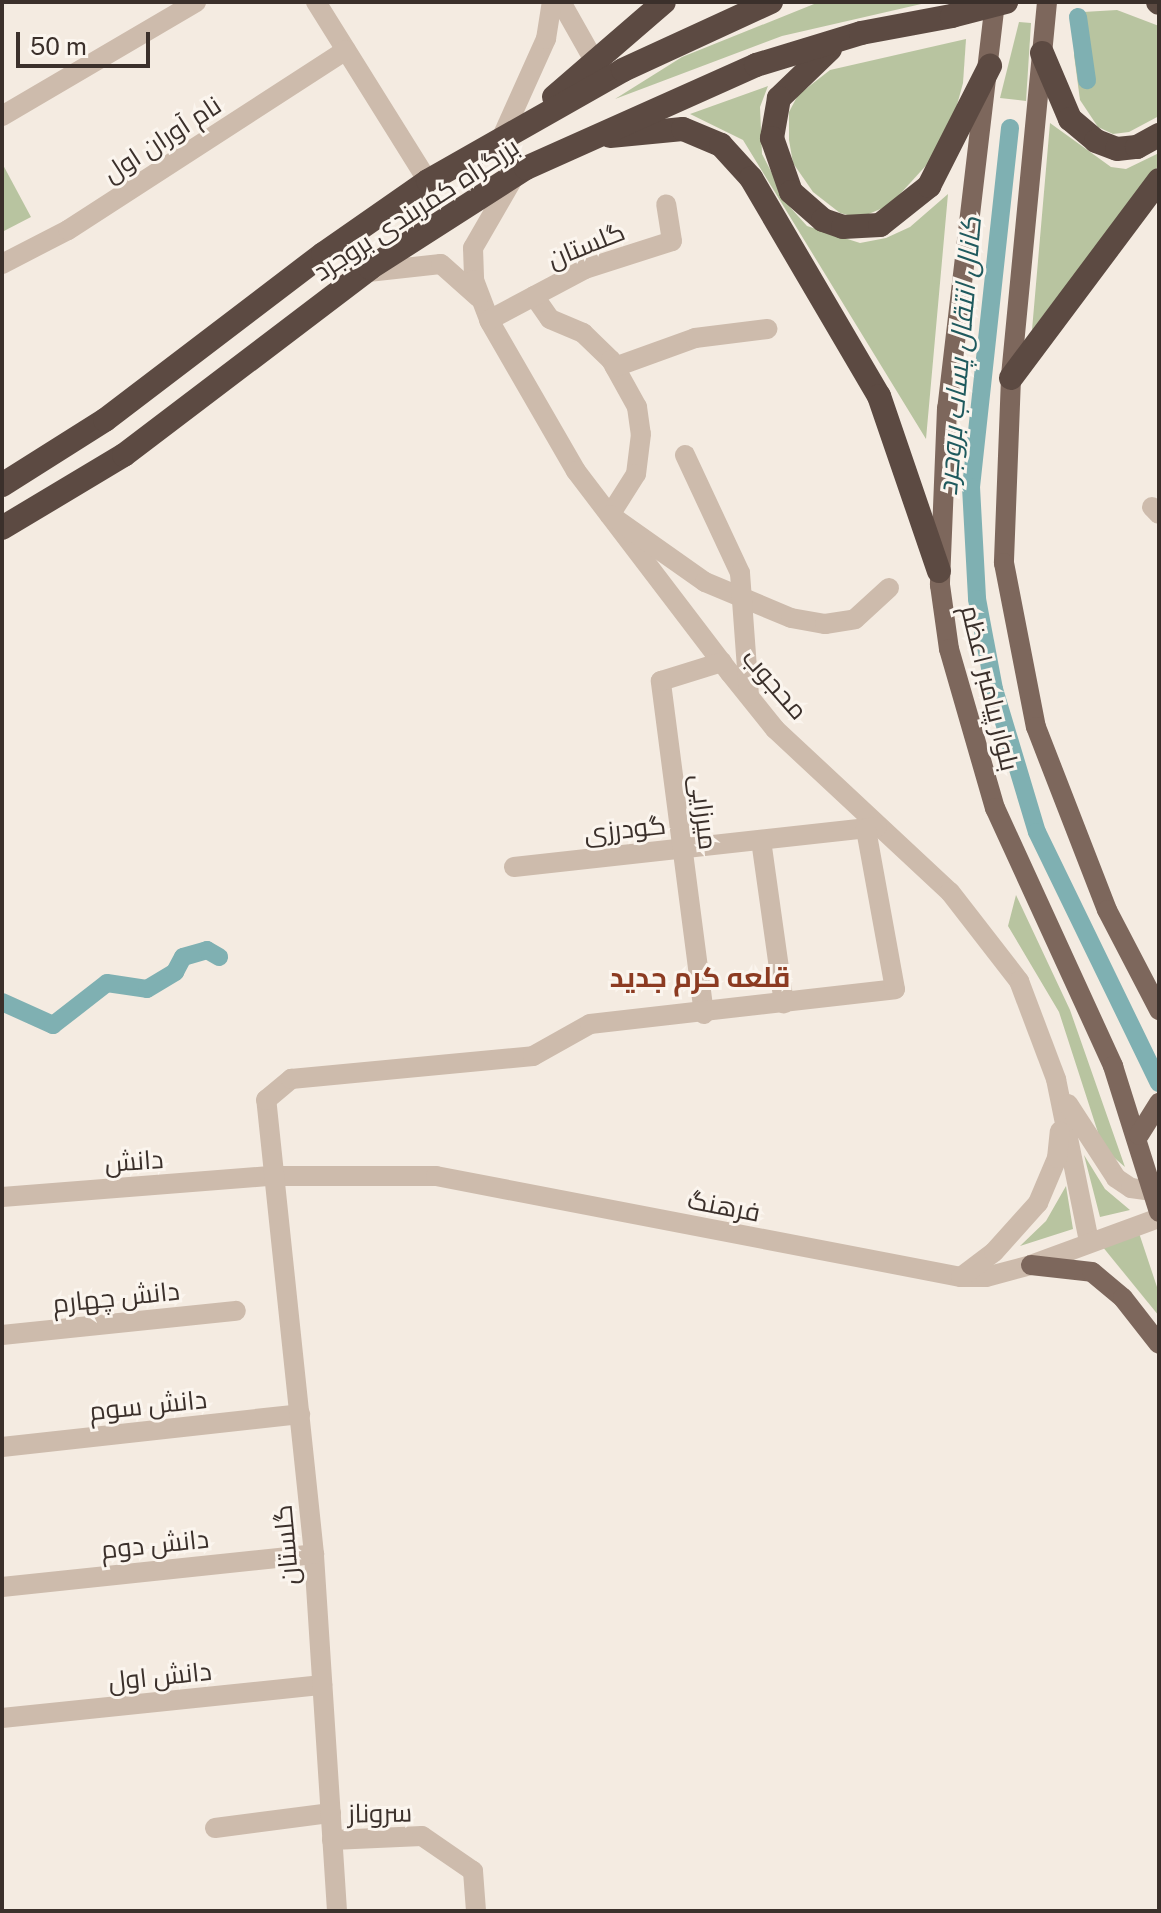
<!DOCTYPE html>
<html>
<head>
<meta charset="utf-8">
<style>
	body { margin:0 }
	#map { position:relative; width:1161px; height:1913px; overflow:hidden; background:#f4ebe1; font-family:"Public Sans",Cairo,sans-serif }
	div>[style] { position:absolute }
	.green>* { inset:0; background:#b8c4a0 }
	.canal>* { height:18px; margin:-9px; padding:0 9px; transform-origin:9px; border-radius:9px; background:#7fb0b2 }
	.minor>* { height:20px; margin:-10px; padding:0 10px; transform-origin:10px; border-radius:10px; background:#cdbbac }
	.major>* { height:20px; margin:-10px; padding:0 10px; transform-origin:10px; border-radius:10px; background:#7d675c }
	.highway>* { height:24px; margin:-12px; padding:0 12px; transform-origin:12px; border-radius:12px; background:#5c4a42 }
	.highway-bridge>* { height:24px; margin:-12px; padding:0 12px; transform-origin:12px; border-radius:12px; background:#5c4a42 }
	span { translate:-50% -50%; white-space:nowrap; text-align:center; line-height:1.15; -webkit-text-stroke:6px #fbf5ee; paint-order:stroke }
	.street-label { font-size:26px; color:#3b302b }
	.water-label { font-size:28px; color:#1f5a5e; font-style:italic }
	.neighbourhood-label { font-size:28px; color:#8c3b22; font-weight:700 }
	.frame { position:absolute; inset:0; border:4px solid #3b302b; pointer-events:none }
	.scale { position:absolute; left:16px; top:32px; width:134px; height:36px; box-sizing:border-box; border:4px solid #3b302b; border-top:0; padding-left:10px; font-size:24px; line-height:28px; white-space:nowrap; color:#3b302b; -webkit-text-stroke:6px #fbf5ee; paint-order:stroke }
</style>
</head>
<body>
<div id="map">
	<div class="green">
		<div style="clip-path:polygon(819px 2px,930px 2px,782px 36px,615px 99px,682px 57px)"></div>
		<div style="clip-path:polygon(1117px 10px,1159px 26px,1159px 116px,1129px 132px,1113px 134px,1098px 127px,1080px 100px,1074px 55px,1083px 12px)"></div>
		<div style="clip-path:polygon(1019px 22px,1031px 23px,1026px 101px,1000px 98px)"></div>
		<div style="clip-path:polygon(966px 39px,963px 83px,951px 127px,932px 159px,890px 205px,859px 218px,840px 213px,813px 192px,793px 163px,789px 140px,789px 112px,798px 95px,830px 70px)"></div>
		<div style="clip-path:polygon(768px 86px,760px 107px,762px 154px,789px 206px,807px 226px,860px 243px,886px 238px,910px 227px,948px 194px,926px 439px,743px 140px,690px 114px)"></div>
		<div style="clip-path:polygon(1050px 123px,1111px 167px,1126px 169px,1159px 153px,1159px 165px,1032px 330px)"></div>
		<div style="clip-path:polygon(2px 163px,31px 217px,2px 232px)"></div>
		<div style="clip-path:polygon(1016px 895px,1070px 1010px,1125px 1167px,1103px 1148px,1059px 1012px,1008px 926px)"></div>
		<div style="clip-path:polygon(1084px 1155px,1105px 1189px,1130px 1210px,1100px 1217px)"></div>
		<div style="clip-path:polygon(1066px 1186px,1073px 1229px,1020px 1246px,1046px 1221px)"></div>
		<div style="clip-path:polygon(1139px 1233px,1159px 1293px,1159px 1316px,1102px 1246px)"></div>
	</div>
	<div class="canal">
		<div style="left:1078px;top:17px;width:64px;rotate:81.9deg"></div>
		<div style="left:1010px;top:128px;width:361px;rotate:96.2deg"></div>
		<div style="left:971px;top:487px;width:112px;rotate:86.9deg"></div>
		<div style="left:977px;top:599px;width:92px;rotate:79.3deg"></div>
		<div style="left:994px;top:689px;width:149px;rotate:73.3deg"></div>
		<div style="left:1037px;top:832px;width:279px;rotate:64.1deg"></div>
		<div style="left:2px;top:1002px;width:56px;rotate:24.3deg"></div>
		<div style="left:53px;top:1025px;width:68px;rotate:-37.9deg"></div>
		<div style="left:107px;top:983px;width:40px;rotate:8.5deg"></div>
		<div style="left:147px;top:989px;width:33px;rotate:-31deg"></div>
		<div style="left:175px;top:972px;width:17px;rotate:-62deg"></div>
		<div style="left:183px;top:957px;width:25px;rotate:-16deg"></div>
		<div style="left:207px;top:950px;width:14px;rotate:30deg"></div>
	</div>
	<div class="minor">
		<div style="left:316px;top:2px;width:211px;rotate:58deg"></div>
		<div style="left:561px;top:2px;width:69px;rotate:60.5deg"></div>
		<div style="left:2px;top:116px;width:225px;rotate:-30.4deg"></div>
		<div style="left:501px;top:139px;width:110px;rotate:-65.8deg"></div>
		<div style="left:546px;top:39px;width:37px;rotate:-81deg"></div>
		<div style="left:514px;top:177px;width:82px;rotate:120deg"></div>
		<div style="left:473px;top:248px;width:32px;rotate:88deg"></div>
		<div style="left:474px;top:280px;width:45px;rotate:69.1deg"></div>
		<div style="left:490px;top:322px;width:172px;rotate:60deg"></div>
		<div style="left:576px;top:471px;width:254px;rotate:52.7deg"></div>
		<div style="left:730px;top:673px;width:72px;rotate:51.2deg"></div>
		<div style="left:775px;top:729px;width:239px;rotate:43deg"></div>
		<div style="left:950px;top:892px;width:113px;rotate:52.2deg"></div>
		<div style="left:1019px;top:981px;width:105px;rotate:69.3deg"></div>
		<div style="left:1056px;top:1079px;width:165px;rotate:78.5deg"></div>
		<div style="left:2px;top:264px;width:74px;rotate:-27.3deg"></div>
		<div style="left:68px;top:230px;width:331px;rotate:-32.9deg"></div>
		<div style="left:368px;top:272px;width:73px;rotate:-6.3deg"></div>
		<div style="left:441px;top:264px;width:50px;rotate:41.7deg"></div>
		<div style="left:534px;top:296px;width:28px;rotate:55deg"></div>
		<div style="left:550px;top:319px;width:36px;rotate:23deg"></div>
		<div style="left:583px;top:333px;width:39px;rotate:44deg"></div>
		<div style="left:611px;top:360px;width:54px;rotate:61deg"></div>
		<div style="left:637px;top:407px;width:27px;rotate:82deg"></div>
		<div style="left:641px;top:434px;width:40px;rotate:97.1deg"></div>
		<div style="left:636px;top:474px;width:49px;rotate:122.4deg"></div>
		<div style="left:610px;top:515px;width:116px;rotate:35.2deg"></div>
		<div style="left:705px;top:582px;width:93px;rotate:22.7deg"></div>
		<div style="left:791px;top:618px;width:35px;rotate:10deg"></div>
		<div style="left:825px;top:624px;width:30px;rotate:-9deg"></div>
		<div style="left:855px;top:619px;width:46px;rotate:-42.4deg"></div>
		<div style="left:489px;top:320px;width:109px;rotate:-28deg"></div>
		<div style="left:585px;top:269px;width:91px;rotate:-17.8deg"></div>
		<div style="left:672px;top:241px;width:37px;rotate:-99deg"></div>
		<div style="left:615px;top:367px;width:85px;rotate:-19.9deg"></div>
		<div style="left:695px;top:338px;width:73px;rotate:-7.1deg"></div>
		<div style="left:685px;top:455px;width:130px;rotate:65deg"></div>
		<div style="left:740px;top:573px;width:123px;rotate:85.8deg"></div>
		<div style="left:1152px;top:507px;width:10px;rotate:45deg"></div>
		<div style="left:761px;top:840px;width:165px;rotate:82deg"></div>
		<div style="left:514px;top:867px;width:365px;rotate:-6.3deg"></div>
		<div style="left:704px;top:1014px;width:336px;rotate:-97.4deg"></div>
		<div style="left:661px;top:681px;width:64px;rotate:-17.3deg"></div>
		<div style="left:1068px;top:1104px;width:88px;rotate:57deg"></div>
		<div style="left:1116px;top:1178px;width:18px;rotate:34deg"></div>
		<div style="left:1131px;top:1188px;width:22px;rotate:8deg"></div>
		<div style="left:2px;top:1197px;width:269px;rotate:-4.5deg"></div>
		<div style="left:270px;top:1176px;width:166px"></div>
		<div style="left:436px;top:1176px;width:535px;rotate:10.89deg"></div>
		<div style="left:961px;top:1277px;width:25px"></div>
		<div style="left:986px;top:1277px;width:47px;rotate:-14.9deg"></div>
		<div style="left:1031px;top:1265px;width:136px;rotate:-20.2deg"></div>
		<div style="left:961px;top:1277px;width:41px;rotate:-37.1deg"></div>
		<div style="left:994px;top:1252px;width:66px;rotate:-48.1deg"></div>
		<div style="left:1038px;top:1203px;width:49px;rotate:-67.1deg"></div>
		<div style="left:1057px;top:1158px;width:27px;rotate:-84deg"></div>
		<div style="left:2px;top:1335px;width:235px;rotate:-5.9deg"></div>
		<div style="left:2px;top:1447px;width:300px;rotate:-6.3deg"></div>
		<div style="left:2px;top:1587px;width:314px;rotate:-6deg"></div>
		<div style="left:2px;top:1718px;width:322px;rotate:-5.9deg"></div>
		<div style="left:215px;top:1828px;width:117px;rotate:-7.4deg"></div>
		<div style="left:332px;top:1840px;width:90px;rotate:-2.5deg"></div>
		<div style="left:422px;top:1836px;width:62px;rotate:34.5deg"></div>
		<div style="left:473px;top:1871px;width:40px;rotate:85.7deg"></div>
		<div style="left:337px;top:1911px;width:358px;rotate:-93.7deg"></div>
		<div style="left:314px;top:1554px;width:457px;rotate:-96deg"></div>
		<div style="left:266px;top:1100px;width:33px;rotate:-40deg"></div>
		<div style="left:291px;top:1079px;width:243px;rotate:-5.4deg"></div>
		<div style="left:533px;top:1056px;width:65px;rotate:-29.3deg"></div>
		<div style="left:590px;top:1024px;width:307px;rotate:-6.5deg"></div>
		<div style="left:895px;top:989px;width:163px;rotate:-100.3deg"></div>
	</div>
	<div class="major">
		<div style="left:995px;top:2px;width:409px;rotate:96.7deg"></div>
		<div style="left:947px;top:408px;width:177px;rotate:92.3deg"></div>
		<div style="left:940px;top:585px;width:65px;rotate:82deg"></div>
		<div style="left:949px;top:649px;width:166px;rotate:73.9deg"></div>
		<div style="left:995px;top:808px;width:284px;rotate:65.4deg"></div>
		<div style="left:1113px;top:1066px;width:153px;rotate:72.5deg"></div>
		<div style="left:1047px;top:2px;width:378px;rotate:95.5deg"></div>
		<div style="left:1011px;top:378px;width:185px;rotate:92.2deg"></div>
		<div style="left:1004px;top:563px;width:167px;rotate:79deg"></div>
		<div style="left:1036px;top:727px;width:196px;rotate:68.8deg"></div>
		<div style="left:1107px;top:910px;width:113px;rotate:62.5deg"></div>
		<div style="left:1139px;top:1135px;width:38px;rotate:-58deg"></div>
		<div style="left:1031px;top:1265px;width:61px;rotate:6.5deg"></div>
		<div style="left:1092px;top:1272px;width:40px;rotate:40deg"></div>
		<div style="left:1123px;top:1298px;width:58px;rotate:52deg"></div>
	</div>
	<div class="highway">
		<div style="left:1158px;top:2px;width:1px;rotate:45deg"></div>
		<div style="left:830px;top:49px;width:71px;rotate:136.1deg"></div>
		<div style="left:779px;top:98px;width:41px;rotate:99.9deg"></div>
		<div style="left:772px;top:138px;width:57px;rotate:70.6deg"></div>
		<div style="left:791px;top:192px;width:43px;rotate:41.2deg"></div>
		<div style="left:823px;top:220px;width:21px;rotate:19deg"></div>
		<div style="left:843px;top:227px;width:37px;rotate:-3deg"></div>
		<div style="left:880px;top:225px;width:63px;rotate:-38.5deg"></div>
		<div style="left:929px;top:186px;width:135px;rotate:-63.1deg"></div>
		<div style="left:1042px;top:53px;width:72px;rotate:67deg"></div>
		<div style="left:1070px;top:119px;width:34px;rotate:40deg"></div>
		<div style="left:1096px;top:141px;width:22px;rotate:21deg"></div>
		<div style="left:1117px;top:149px;width:20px;rotate:-6deg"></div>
		<div style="left:1137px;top:147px;width:25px;rotate:-29deg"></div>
		<div style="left:554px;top:97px;width:145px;rotate:-40.8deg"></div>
		<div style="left:610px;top:136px;width:73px;rotate:-5.5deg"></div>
		<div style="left:683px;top:129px;width:41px;rotate:22.8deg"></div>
		<div style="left:721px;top:145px;width:45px;rotate:47.7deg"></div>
		<div style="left:751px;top:178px;width:253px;rotate:59.6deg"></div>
		<div style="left:879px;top:396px;width:185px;rotate:71.1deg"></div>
		<div style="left:1011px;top:378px;width:247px;rotate:-53.2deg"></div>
		<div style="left:2px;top:485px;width:122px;rotate:-32.3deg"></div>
		<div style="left:105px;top:420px;width:274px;rotate:-37.3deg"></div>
		<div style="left:323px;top:254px;width:128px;rotate:-34.8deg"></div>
		<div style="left:428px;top:181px;width:224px;rotate:-29.6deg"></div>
		<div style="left:623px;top:70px;width:163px;rotate:-24.7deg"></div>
		<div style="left:2px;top:528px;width:142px;rotate:-30.9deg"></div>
		<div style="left:124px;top:455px;width:309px;rotate:-37.2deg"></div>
		<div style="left:370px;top:268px;width:185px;rotate:-32.7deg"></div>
		<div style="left:526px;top:168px;width:252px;rotate:-24.1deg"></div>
		<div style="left:756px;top:65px;width:110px;rotate:-16.9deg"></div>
		<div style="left:861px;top:33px;width:93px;rotate:-10.6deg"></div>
	</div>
	<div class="highway-bridge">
		<div style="left:952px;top:16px;width:56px;rotate:-14.5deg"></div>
	</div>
	<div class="street-label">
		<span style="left:162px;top:139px;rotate:-33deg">نام آوران اول</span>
		<span style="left:416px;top:209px;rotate:-33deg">بزرگراه کمربندی بروجرد</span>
		<span style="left:586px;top:245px;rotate:-22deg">گلستان</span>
		<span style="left:775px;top:684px;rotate:49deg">محجوب</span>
		<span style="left:990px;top:688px;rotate:76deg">بلوار پیامبر اعظم</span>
		<span style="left:704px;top:812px;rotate:83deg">میرزایی</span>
		<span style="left:625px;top:829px;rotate:-6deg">گودرزی</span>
		<span style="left:134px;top:1161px;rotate:-4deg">دانش</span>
		<span style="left:724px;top:1206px;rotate:11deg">فرهنگ</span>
		<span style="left:116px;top:1297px;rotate:-6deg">دانش چهارم</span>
		<span style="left:148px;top:1405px;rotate:-6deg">دانش سوم</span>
		<span style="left:155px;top:1544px;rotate:-6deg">دانش دوم</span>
		<span style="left:286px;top:1545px;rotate:-95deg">گلستان</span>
		<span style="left:160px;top:1676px;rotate:-6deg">دانش اول</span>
		<span style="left:380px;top:1813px;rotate:-1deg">سروناز</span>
	</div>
	<div class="water-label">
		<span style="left:959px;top:356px;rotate:-85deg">کانال انتقال پساب بروجرد</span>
	</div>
	<div class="neighbourhood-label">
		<span style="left:700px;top:977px">قلعه کرم جدید</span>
	</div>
	<div class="frame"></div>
	<div class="scale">50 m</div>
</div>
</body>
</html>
